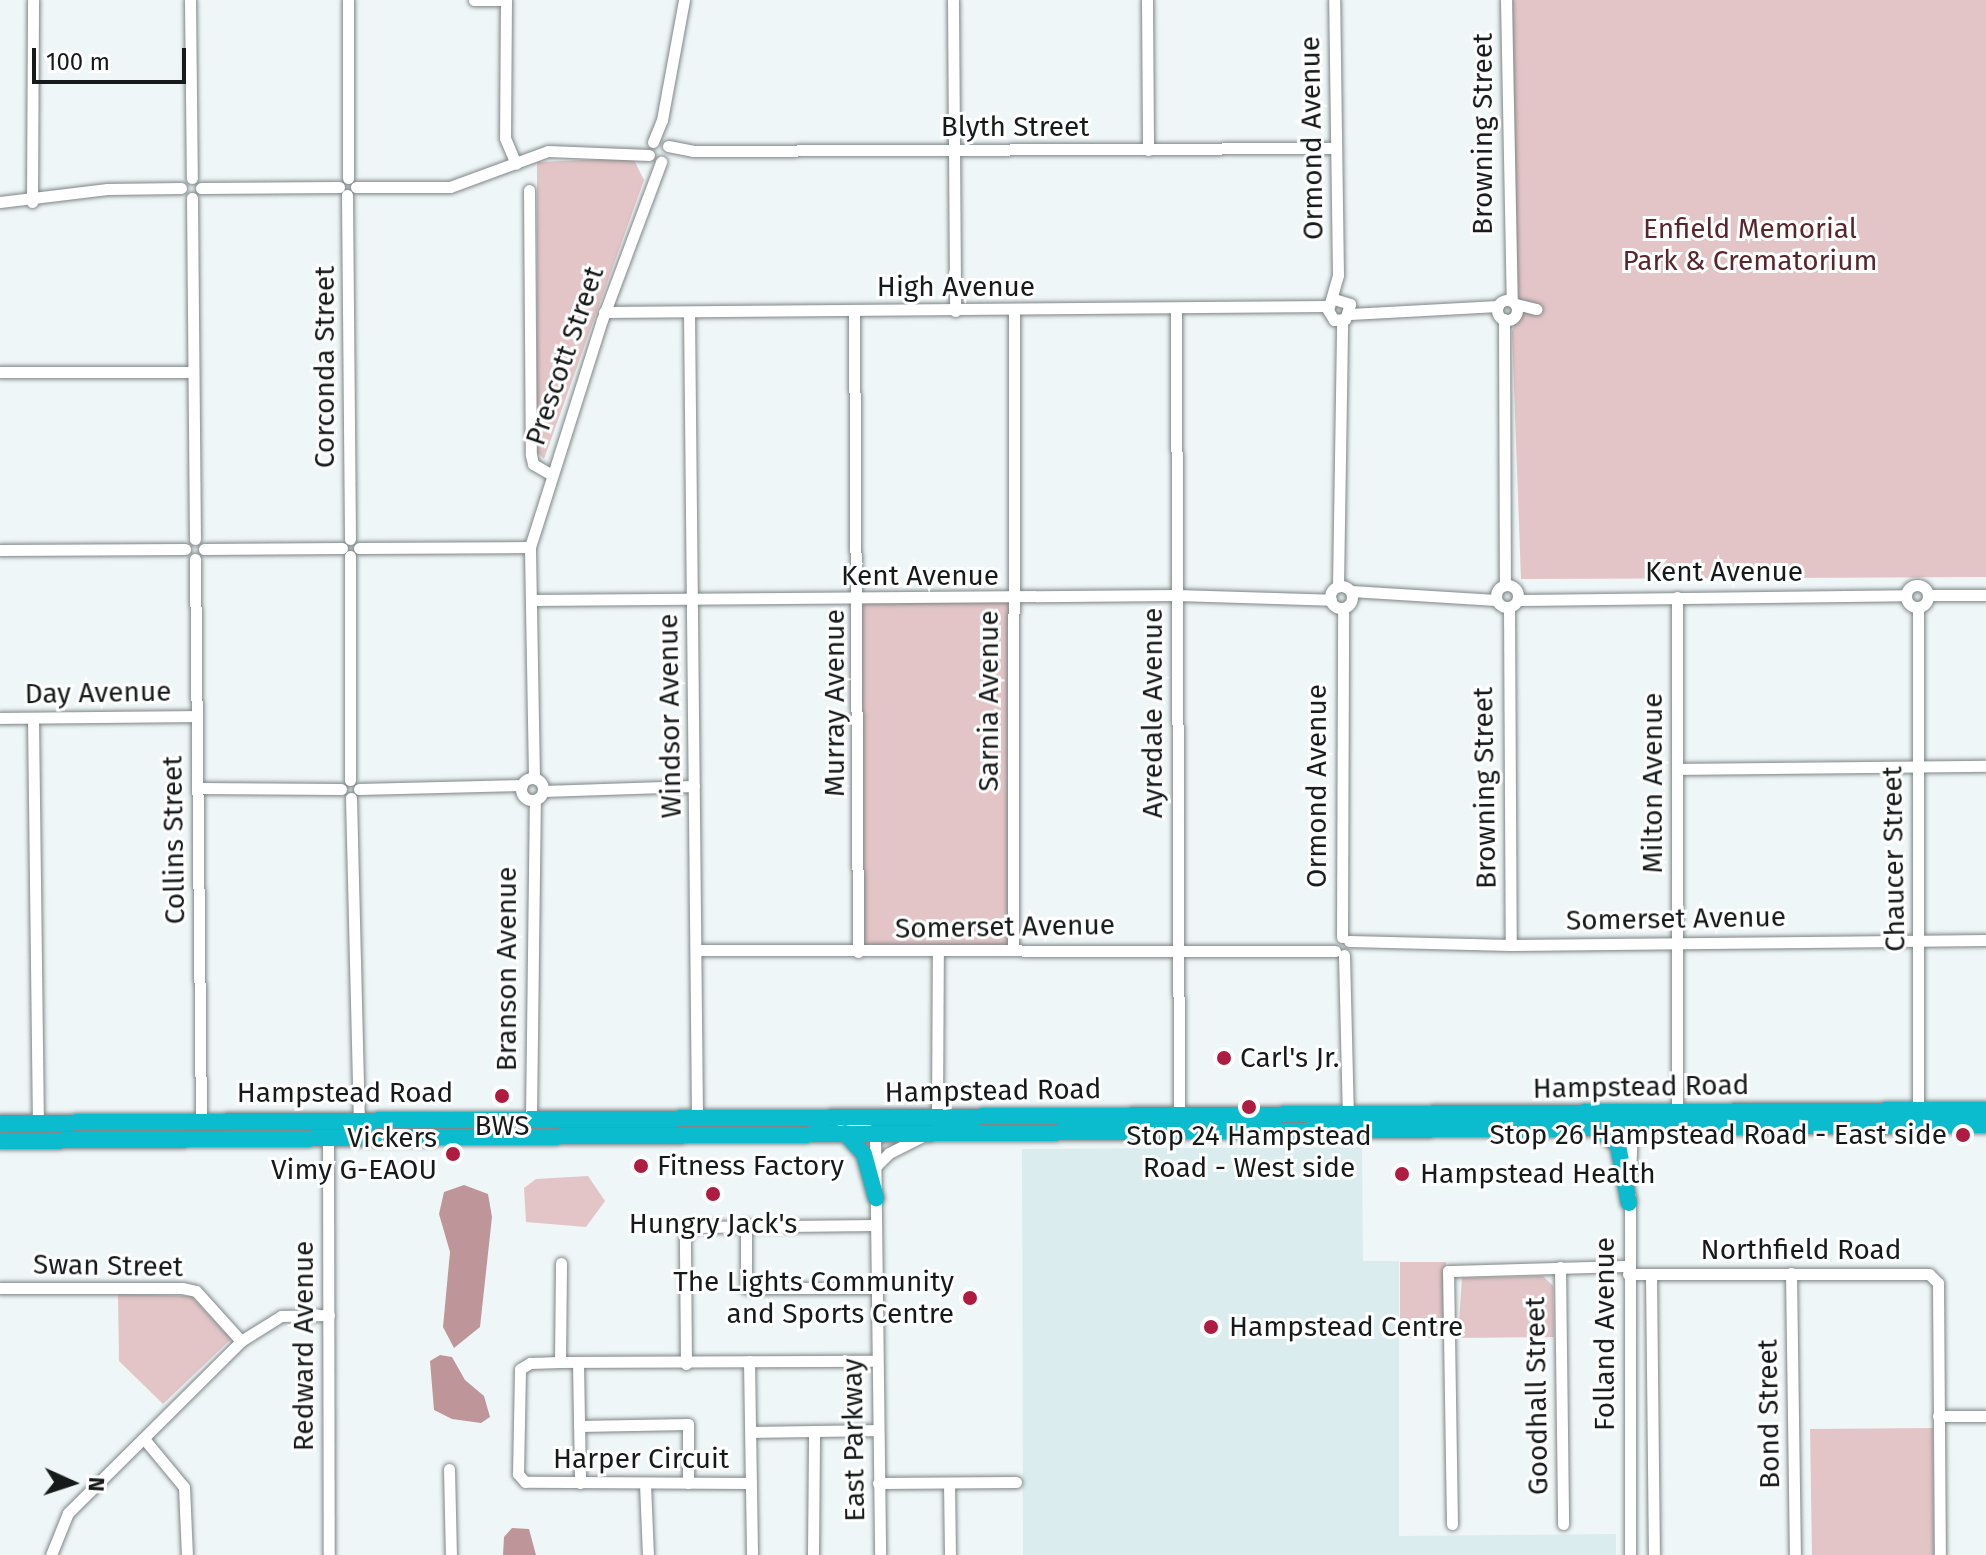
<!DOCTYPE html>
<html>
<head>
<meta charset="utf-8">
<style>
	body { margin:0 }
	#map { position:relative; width:1986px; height:1555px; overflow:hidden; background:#eff6f7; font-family:"Fira Sans",sans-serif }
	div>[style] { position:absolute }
	.built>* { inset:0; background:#dbecee }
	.green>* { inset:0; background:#e3c5c7 }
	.water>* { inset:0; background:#be9699 }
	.roads { filter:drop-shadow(0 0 2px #7f8586) drop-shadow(0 0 2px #7f8586) }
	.minor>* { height:11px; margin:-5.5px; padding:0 5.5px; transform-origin:5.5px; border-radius:5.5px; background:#fff }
	.minor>.ring { margin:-5.5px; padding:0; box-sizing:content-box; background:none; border:11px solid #fff; border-radius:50% }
	.highway>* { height:16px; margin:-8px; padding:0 8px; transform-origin:8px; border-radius:8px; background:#0bbcce }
	.dots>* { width:22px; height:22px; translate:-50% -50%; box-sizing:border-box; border:4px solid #fff; border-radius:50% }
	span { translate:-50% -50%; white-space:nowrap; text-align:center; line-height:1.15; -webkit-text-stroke:6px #fff; paint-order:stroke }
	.street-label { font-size:28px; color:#171a1a }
	.park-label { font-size:28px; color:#5a252c }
	.poi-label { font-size:28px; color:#171a1a }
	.left { translate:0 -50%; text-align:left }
	.right { translate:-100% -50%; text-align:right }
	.north { position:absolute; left:32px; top:1443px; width:80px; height:80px; -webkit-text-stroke:6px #fff; paint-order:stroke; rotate:93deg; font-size:22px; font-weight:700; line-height:32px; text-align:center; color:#171a1a }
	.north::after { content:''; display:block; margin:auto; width:28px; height:36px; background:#171a1a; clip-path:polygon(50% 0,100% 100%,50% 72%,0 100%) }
	.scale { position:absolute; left:32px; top:48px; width:154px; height:36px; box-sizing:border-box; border:4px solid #171a1a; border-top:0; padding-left:10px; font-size:24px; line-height:28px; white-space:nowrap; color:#171a1a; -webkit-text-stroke:6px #fff; paint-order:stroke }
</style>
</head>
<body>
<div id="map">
	<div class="built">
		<div style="clip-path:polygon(1362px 1147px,1363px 1261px,1399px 1261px,1399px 1536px,1616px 1534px,1616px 1555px,1023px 1555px,1022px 1149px)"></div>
	</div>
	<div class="green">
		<div style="clip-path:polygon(1513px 0,1986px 0,1986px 577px,1521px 579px,1512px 332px,1521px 305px,1511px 279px)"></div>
		<div style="clip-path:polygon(633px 158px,644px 180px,544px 459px,537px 452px,537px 162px)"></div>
		<div style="clip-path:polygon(860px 600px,1013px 600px,1013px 948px,859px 952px)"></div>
		<div style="clip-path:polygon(588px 1176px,605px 1201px,586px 1227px,526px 1222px,524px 1188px,536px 1179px)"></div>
		<div style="clip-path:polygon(1400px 1262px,1446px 1262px,1446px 1338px,1400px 1338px)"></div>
		<div style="clip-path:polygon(1543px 1276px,1553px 1286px,1554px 1337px,1458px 1338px,1462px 1278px)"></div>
		<div style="clip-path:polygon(118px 1294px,191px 1296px,231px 1339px,163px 1404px,119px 1361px)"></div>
		<div style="clip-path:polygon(1933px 1428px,1934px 1555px,1812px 1555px,1810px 1429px)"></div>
	</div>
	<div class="water">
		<div style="clip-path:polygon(464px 1185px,488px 1194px,492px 1217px,480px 1327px,454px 1348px,443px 1327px,450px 1252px,439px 1214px,444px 1192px)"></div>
		<div style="clip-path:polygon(440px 1355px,452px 1357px,465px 1380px,484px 1396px,490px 1417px,481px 1423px,452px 1419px,434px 1410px,430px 1361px)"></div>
		<div style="clip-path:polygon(512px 1528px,529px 1529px,536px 1555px,503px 1555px,504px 1537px)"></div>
	</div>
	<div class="roads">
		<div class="minor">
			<div style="left:190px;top:0;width:178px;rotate:89.4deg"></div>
			<div style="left:474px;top:0;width:32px"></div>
			<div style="left:506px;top:0;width:138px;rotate:90.4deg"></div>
			<div style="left:505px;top:138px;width:28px;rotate:67deg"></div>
			<div style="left:953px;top:0;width:311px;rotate:89.6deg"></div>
			<div style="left:1147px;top:0;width:150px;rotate:89.6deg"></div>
			<div style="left:1506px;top:0;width:300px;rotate:88.9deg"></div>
			<div style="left:653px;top:142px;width:24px;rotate:-68deg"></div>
			<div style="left:662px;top:120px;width:122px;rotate:-79.6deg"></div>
			<div style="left:668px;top:146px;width:25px;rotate:11deg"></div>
			<div style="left:693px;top:151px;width:643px;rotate:-0.27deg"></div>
			<div style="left:348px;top:178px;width:178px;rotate:-90deg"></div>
			<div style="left:356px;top:187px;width:94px"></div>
			<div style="left:450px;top:187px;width:104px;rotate:-20.2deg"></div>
			<div style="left:548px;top:151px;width:101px;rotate:2.3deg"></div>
			<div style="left:201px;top:188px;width:138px;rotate:-0.4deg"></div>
			<div style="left:529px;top:190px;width:265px;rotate:89.6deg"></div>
			<div style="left:531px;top:455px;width:9px;rotate:77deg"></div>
			<div style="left:533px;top:464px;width:20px;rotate:30deg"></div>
			<div style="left:347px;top:195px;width:344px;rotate:89.5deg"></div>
			<div style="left:192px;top:198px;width:341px;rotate:89.5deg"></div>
			<div style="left:0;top:202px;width:108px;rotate:-6.9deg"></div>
			<div style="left:107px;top:189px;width:74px;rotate:-0.8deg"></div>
			<div style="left:32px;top:202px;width:202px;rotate:-89.7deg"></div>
			<div style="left:1334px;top:299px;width:17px;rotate:17deg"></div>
			<div style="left:1350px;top:304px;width:16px;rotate:108deg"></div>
			<div style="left:1345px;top:319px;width:11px;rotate:175deg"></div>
			<div style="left:1334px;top:320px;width:12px;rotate:-121deg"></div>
			<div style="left:1328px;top:310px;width:36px;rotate:-74deg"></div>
			<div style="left:1338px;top:275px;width:275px;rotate:-90.8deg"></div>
			<div class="ring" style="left:1497px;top:300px;width:9px;height:9px"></div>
			<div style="left:1516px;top:304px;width:21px;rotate:14deg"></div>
			<div style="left:854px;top:311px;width:641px;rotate:89.64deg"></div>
			<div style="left:1176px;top:311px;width:804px;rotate:89.79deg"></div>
			<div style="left:604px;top:312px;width:724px;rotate:-0.47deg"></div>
			<div style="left:689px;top:312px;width:808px;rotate:89.43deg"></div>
			<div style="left:1350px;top:314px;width:148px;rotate:-3.1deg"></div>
			<div style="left:1504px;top:319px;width:266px;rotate:89.8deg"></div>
			<div style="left:0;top:372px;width:193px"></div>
			<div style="left:359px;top:548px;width:171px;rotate:-0.3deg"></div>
			<div style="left:204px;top:549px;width:138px;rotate:-0.4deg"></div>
			<div style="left:0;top:550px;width:185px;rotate:-0.3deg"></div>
			<div style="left:350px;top:556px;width:224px;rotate:90deg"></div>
			<div style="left:195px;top:559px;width:561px;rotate:89.39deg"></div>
			<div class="ring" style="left:1496px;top:585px;width:11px;height:11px"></div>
			<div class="ring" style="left:1906px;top:585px;width:11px;height:11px"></div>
			<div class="ring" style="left:1330px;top:586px;width:11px;height:11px"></div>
			<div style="left:1338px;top:586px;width:265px;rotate:-89.1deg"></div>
			<div style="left:1351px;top:591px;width:145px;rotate:3.6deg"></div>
			<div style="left:1929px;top:595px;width:57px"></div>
			<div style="left:531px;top:600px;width:645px;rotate:-0.44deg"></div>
			<div style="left:1176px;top:595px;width:155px;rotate:1.8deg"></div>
			<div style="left:1518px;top:600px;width:388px;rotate:-0.7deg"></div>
			<div style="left:1918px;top:607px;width:504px;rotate:90deg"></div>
			<div style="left:1509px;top:608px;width:337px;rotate:89.7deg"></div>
			<div style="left:0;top:718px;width:197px;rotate:-0.6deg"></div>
			<div style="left:33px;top:718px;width:405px;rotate:89.3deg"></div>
			<div style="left:1677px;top:769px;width:309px;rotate:-0.6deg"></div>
			<div class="ring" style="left:521px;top:778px;width:11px;height:11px"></div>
			<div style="left:534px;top:778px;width:231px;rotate:-91deg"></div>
			<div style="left:530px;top:547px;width:238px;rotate:-72.4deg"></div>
			<div style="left:602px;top:320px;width:169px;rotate:-69.5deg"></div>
			<div style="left:197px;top:788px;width:144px;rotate:0.4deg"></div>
			<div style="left:359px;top:789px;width:163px;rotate:-1.4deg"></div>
			<div style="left:543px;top:791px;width:151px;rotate:-1.9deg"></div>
			<div style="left:351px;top:798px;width:321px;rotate:88.6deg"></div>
			<div style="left:1342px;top:937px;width:329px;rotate:-89.8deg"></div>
			<div style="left:1349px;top:941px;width:162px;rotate:1.4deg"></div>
			<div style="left:1511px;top:945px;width:475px;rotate:-0.6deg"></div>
			<div style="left:1013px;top:948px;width:637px;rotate:-89.91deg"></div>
			<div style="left:696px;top:950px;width:639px;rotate:0.09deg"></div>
			<div style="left:1344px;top:955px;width:160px;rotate:88.6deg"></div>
			<div style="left:1677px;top:1113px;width:516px;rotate:-90deg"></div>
			<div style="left:531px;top:1118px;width:318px;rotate:-89.3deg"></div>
			<div style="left:937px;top:1119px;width:166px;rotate:-89.7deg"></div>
			<div style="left:840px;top:1120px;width:37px;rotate:20deg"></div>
			<div style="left:875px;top:1133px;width:422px;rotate:89.3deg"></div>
			<div style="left:328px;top:1137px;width:418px;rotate:89.9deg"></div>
			<div style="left:876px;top:1166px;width:18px;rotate:-45deg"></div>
			<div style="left:889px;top:1153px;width:40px;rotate:-26.6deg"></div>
			<div style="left:1630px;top:1178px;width:54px;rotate:-87.9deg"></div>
			<div style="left:1630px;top:1196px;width:359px;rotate:90deg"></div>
			<div style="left:746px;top:1224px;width:64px;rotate:90deg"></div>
			<div style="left:746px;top:1288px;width:130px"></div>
			<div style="left:1560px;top:1267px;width:257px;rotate:89.3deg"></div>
			<div style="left:1791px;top:1273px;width:282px;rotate:89.2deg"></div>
			<div style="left:1628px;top:1274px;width:301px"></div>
			<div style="left:1929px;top:1274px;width:13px;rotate:45deg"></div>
			<div style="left:1938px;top:1283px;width:272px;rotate:89.6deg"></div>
			<div style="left:1651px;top:1275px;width:280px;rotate:89.4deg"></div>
			<div style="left:0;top:1288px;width:182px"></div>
			<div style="left:182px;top:1288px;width:14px;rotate:12deg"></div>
			<div style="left:196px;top:1291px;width:67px;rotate:48deg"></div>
			<div style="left:749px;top:1361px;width:194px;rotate:89.1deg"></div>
			<div style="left:560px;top:1362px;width:99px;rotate:-89.4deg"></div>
			<div style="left:578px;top:1363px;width:120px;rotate:89deg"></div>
			<div style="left:686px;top:1364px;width:127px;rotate:-90.5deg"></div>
			<div style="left:685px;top:1237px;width:13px;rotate:-51deg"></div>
			<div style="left:693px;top:1227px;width:183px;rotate:-0.6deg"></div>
			<div style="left:1938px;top:1416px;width:48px"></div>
			<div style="left:579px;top:1426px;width:109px;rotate:-1.1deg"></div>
			<div style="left:688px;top:1424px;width:59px;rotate:90deg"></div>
			<div style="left:752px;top:1432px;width:125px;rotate:-0.9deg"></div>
			<div style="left:145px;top:1440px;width:61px;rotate:50.3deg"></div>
			<div style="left:184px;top:1487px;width:68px;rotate:87.5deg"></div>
			<div style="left:449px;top:1469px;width:86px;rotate:88.7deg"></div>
			<div style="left:751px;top:1483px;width:226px;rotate:-179.7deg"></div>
			<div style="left:525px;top:1482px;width:11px;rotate:-131deg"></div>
			<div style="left:518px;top:1474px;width:105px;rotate:-88.9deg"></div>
			<div style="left:520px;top:1369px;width:12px;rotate:-31deg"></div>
			<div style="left:530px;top:1363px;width:30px;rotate:-2deg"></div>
			<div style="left:560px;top:1362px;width:317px;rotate:-0.2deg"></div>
			<div style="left:878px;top:1483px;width:138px;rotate:-0.4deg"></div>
			<div style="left:949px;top:1483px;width:72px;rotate:89.2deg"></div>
			<div style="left:645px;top:1484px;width:71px;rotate:87.6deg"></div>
			<div style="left:1452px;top:1524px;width:253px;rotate:-90.9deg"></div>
			<div style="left:1448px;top:1271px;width:180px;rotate:-1.6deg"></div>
			<div style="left:51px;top:1555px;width:45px;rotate:-68deg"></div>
			<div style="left:68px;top:1513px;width:244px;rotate:-44.8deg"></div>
			<div style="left:241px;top:1341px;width:47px;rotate:-32deg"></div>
			<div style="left:281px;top:1316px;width:48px;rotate:-1.2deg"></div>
			<div style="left:813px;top:1555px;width:124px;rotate:-89.5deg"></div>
		</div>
		<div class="highway">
			<div style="left:0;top:1123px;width:1986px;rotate:-0.38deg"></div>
			<div style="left:1597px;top:1129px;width:26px;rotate:37deg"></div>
			<div style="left:1618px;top:1145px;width:59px;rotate:79.3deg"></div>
			<div style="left:845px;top:1133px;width:28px;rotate:48deg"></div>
			<div style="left:864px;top:1154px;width:46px;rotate:74.7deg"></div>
			<div style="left:0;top:1141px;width:1986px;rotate:-0.46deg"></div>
		</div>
	</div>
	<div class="dots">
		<div style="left:1224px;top:1058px;background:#af1c41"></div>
		<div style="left:502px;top:1096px;background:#af1c41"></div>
		<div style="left:1249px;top:1107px;background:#af1c41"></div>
		<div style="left:1963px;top:1135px;background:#af1c41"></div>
		<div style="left:453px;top:1154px;background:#af1c41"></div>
		<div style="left:641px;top:1166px;background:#af1c41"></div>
		<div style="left:1402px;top:1174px;background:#af1c41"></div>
		<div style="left:713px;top:1194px;background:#af1c41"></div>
		<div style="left:970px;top:1298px;background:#af1c41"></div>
		<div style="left:1211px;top:1327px;background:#af1c41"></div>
	</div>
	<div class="street-label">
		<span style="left:1015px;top:127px">Blyth Street</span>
		<span style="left:1483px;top:134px;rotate:-90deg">Browning Street</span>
		<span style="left:1312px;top:138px;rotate:-91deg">Ormond Avenue</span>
		<span style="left:956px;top:287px">High Avenue</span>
		<span style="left:565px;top:356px;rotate:-71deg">Prescott Street</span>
		<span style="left:325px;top:367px;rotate:-90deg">Corconda Street</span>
		<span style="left:1724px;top:572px">Kent Avenue</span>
		<span style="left:920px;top:576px">Kent Avenue</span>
		<span style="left:98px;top:693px;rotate:-1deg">Day Avenue</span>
		<span style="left:989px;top:701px;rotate:-90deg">Sarnia Avenue</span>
		<span style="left:835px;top:703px;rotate:-90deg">Murray Avenue</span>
		<span style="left:1153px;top:713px;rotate:-90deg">Ayredale Avenue</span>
		<span style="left:670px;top:716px;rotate:-91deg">Windsor Avenue</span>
		<span style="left:1653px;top:783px;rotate:-90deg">Milton Avenue</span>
		<span style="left:1317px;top:786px;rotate:-90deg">Ormond Avenue</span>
		<span style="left:1485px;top:788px;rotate:-91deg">Browning Street</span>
		<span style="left:174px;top:840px;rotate:-91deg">Collins Street</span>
		<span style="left:1894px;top:859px;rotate:-91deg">Chaucer Street</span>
		<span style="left:1676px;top:919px;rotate:-1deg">Somerset Avenue</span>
		<span style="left:1005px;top:927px;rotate:-1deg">Somerset Avenue</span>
		<span style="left:507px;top:969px;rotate:-90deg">Branson Avenue</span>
		<span style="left:1641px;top:1087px;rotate:-1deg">Hampstead Road</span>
		<span style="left:993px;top:1091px;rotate:-1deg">Hampstead Road</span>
		<span style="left:345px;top:1093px">Hampstead Road</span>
		<span style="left:1801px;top:1250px">Northfield Road</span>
		<span style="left:108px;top:1266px;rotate:1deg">Swan Street</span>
		<span style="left:1605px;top:1334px;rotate:-90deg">Folland Avenue</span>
		<span style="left:304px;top:1346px;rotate:-90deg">Redward Avenue</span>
		<span style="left:1537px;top:1396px;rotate:-91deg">Goodhall Street</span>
		<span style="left:1769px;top:1414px;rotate:-91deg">Bond Street</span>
		<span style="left:854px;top:1440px;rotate:-91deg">East Parkway</span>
		<span style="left:641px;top:1459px">Harper Circuit</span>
	</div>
	<div class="park-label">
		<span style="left:1750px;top:245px">Enfield Memorial<br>Park &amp; Crematorium</span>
	</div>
	<div class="poi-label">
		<span class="left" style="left:1240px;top:1058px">Carl's Jr.</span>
		<span style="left:502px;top:1126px">BWS</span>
		<span class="right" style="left:1947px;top:1135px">Stop 26 Hampstead Road - East side</span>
		<span style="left:1249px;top:1152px">Stop 24 Hampstead<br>Road - West side</span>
		<span class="right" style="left:437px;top:1154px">Vickers<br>Vimy G-EAOU</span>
		<span class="left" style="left:657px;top:1166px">Fitness Factory</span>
		<span class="left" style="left:1420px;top:1174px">Hampstead Health</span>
		<span style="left:713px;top:1224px">Hungry Jack's</span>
		<span class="right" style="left:954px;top:1298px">The Lights Community<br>and Sports Centre</span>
		<span class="left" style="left:1229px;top:1327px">Hampstead Centre</span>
	</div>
	<div class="north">N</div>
	<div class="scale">100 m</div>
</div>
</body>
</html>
